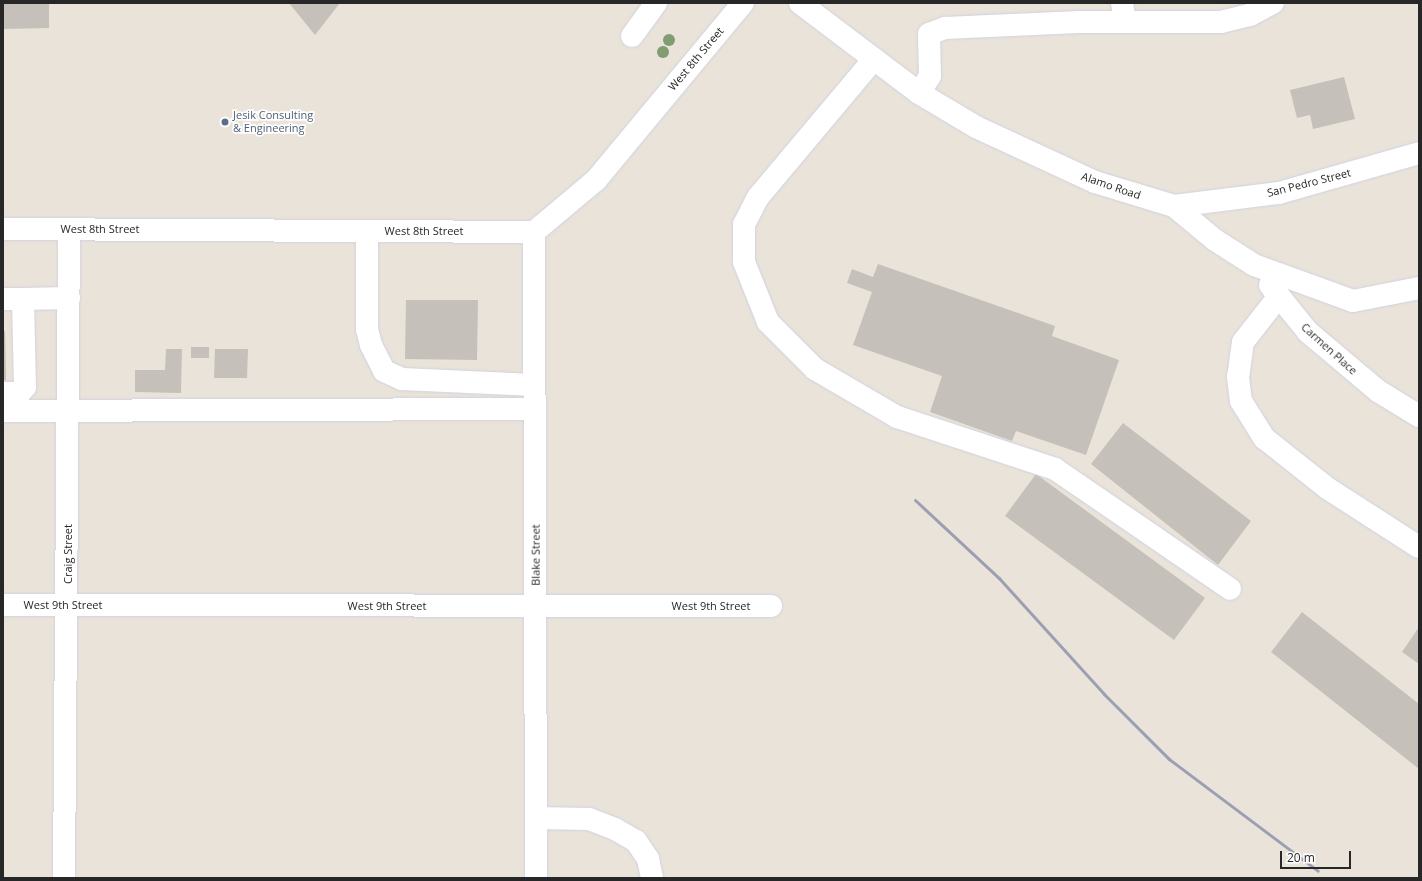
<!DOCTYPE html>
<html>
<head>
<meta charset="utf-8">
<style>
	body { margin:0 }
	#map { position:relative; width:1422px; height:881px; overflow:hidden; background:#eae3d9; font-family:"Open Sans",sans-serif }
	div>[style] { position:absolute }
	.building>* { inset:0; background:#c5c0b9 }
	.roads { filter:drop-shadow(0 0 1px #cfd2e0) drop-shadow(0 0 1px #cfd2e0) }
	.minor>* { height:22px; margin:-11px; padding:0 11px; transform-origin:11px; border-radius:11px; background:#fff }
	.rail>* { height:3px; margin:-1.5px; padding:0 1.5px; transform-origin:1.5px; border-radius:1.5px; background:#9c9fb2 }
	.trees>* { width:12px; height:12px; margin:-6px; border-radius:50%; background:#809c70 }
	.dots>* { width:11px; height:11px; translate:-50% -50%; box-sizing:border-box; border:2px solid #fff; border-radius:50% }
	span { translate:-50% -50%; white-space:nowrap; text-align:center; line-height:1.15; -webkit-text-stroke:3.5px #fff; paint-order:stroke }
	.street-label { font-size:11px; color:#272727 }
	.service-label { font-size:11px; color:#4e5e75 }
	.left { translate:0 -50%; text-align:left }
	.frame { position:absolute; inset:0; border:4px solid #272727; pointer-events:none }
	.scale { position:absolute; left:1280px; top:851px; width:71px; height:18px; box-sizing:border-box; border:2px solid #272727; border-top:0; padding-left:5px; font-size:12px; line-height:14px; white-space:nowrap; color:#272727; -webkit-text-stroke:3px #fff; paint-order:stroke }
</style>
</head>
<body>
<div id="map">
	<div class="building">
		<div style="clip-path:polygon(3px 3px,49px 3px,49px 28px,3px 29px)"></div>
		<div style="clip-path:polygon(289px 3px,340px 3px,315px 35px)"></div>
		<div style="clip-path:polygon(1344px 77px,1355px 119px,1313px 129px,1310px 115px,1297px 118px,1290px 90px)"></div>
		<div style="clip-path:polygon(878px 264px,1055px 326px,1052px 336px,1119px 360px,1086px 455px,1016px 431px,1012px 441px,930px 412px,942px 376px,853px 345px,872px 292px,847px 283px,852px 269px,873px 277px)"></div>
		<div style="clip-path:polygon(406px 300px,478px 300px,477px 360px,405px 359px)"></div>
		<div style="clip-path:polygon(3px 331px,5px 331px,6px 380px,3px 380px)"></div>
		<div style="clip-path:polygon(191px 347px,209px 347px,209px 358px,191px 358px)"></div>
		<div style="clip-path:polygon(166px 349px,182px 349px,181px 393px,135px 392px,135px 370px,165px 370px)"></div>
		<div style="clip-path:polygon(215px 349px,248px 349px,247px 378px,214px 378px)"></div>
		<div style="clip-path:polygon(1123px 423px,1251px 521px,1218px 565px,1091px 464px)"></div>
		<div style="clip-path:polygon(1036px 474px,1205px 598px,1174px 640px,1005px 516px)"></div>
		<div style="clip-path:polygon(1302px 612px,1419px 704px,1419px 769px,1271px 652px)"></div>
		<div style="clip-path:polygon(1419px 627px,1419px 664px,1402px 652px)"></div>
	</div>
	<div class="roads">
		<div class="minor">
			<div style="left:800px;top:3px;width:149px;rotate:37.1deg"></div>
			<div style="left:919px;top:93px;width:66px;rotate:30.8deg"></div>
			<div style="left:976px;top:127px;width:131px;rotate:24.8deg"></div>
			<div style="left:1095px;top:182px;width:83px;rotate:16.9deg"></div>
			<div style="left:1174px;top:206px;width:53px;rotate:39.7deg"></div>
			<div style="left:1215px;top:240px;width:46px;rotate:32.7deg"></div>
			<div style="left:1254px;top:265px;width:105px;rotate:20deg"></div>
			<div style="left:1353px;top:301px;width:67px;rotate:-11.1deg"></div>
			<div style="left:1122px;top:3px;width:19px;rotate:81deg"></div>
			<div style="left:632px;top:36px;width:41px;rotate:-54deg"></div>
			<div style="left:874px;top:59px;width:180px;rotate:130deg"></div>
			<div style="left:758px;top:197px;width:30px;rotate:117deg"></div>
			<div style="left:744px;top:224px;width:38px;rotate:90deg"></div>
			<div style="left:744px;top:262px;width:65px;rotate:68.2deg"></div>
			<div style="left:768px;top:322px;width:66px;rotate:45deg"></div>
			<div style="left:815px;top:369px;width:95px;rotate:30.3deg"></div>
			<div style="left:897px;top:417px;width:166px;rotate:18.2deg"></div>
			<div style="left:1055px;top:469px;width:212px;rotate:34.4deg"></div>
			<div style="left:919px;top:93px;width:20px;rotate:-57deg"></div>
			<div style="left:930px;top:76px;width:42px;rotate:-91.4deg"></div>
			<div style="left:929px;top:34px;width:17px;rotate:-21deg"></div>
			<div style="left:945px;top:28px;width:134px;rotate:-2.6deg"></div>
			<div style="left:1079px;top:22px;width:142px"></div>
			<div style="left:1221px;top:22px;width:30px;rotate:-14deg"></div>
			<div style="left:1250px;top:15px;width:26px;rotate:-28deg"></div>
			<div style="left:1174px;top:206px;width:106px;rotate:-7.1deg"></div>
			<div style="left:1279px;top:193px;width:146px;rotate:-15.9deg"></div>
			<div style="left:3px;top:229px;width:531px;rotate:0.32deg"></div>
			<div style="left:534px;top:232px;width:81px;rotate:-40deg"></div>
			<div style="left:596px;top:180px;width:230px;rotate:-50.3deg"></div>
			<div style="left:367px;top:231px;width:98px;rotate:90deg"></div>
			<div style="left:367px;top:329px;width:16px;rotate:76deg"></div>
			<div style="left:371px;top:345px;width:29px;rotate:63deg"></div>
			<div style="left:384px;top:371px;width:20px;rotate:24deg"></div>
			<div style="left:402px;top:379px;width:132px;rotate:2.6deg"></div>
			<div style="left:534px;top:232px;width:646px;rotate:89.82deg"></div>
			<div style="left:1270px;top:285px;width:60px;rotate:51deg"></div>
			<div style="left:1308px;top:332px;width:92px;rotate:40.1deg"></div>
			<div style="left:1378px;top:391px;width:48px;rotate:31.4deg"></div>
			<div style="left:1279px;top:296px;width:58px;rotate:128deg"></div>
			<div style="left:1243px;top:342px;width:35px;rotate:98deg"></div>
			<div style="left:1238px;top:377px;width:24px;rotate:83deg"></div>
			<div style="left:1241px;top:401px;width:44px;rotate:58.1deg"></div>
			<div style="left:1264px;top:438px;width:80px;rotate:38.4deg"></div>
			<div style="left:1327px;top:488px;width:109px;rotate:32.7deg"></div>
			<div style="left:3px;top:299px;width:20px"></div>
			<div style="left:23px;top:299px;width:88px;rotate:88.7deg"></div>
			<div style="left:25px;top:387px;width:8px;rotate:130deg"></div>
			<div style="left:20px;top:393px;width:17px;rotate:180deg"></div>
			<div style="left:23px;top:299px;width:46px;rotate:-1.2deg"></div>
			<div style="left:3px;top:411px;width:531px;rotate:-0.22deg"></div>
			<div style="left:3px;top:605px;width:768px;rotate:0.07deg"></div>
			<div style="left:536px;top:818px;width:53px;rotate:1.1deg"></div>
			<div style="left:589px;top:819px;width:28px;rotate:21deg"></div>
			<div style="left:615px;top:829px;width:24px;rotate:30deg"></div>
			<div style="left:636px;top:841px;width:22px;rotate:56deg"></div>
			<div style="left:648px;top:859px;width:19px;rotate:78deg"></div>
			<div style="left:64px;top:878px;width:649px;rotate:-89.56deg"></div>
		</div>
	</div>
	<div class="rail">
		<div style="left:915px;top:500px;width:115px;rotate:42.9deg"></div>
		<div style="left:999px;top:578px;width:156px;rotate:47.8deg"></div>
		<div style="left:1104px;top:694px;width:92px;rotate:45deg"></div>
		<div style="left:1169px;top:759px;width:186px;rotate:36.9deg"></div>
	</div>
	<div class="trees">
		<div style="left:669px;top:40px"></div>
		<div style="left:663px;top:52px"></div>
	</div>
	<div class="dots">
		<div style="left:225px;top:122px;background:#5c6f8a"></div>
	</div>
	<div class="street-label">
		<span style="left:696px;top:59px;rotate:-50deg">West 8th Street</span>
		<span style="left:1309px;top:183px;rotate:-14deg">San Pedro Street</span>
		<span style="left:1111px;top:186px;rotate:19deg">Alamo Road</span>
		<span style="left:100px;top:229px">West 8th Street</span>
		<span style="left:424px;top:231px">West 8th Street</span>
		<span style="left:1329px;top:349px;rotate:42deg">Carmen Place</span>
		<span style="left:68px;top:554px;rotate:-90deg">Craig Street</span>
		<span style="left:536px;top:555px;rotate:-90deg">Blake Street</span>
		<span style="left:63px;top:605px">West 9th Street</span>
		<span style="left:387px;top:606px">West 9th Street</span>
		<span style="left:711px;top:606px">West 9th Street</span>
	</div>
	<div class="service-label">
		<span class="left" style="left:233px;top:122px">Jesik Consulting<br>&amp; Engineering</span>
	</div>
	<div class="frame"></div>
	<div class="scale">20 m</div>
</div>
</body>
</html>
